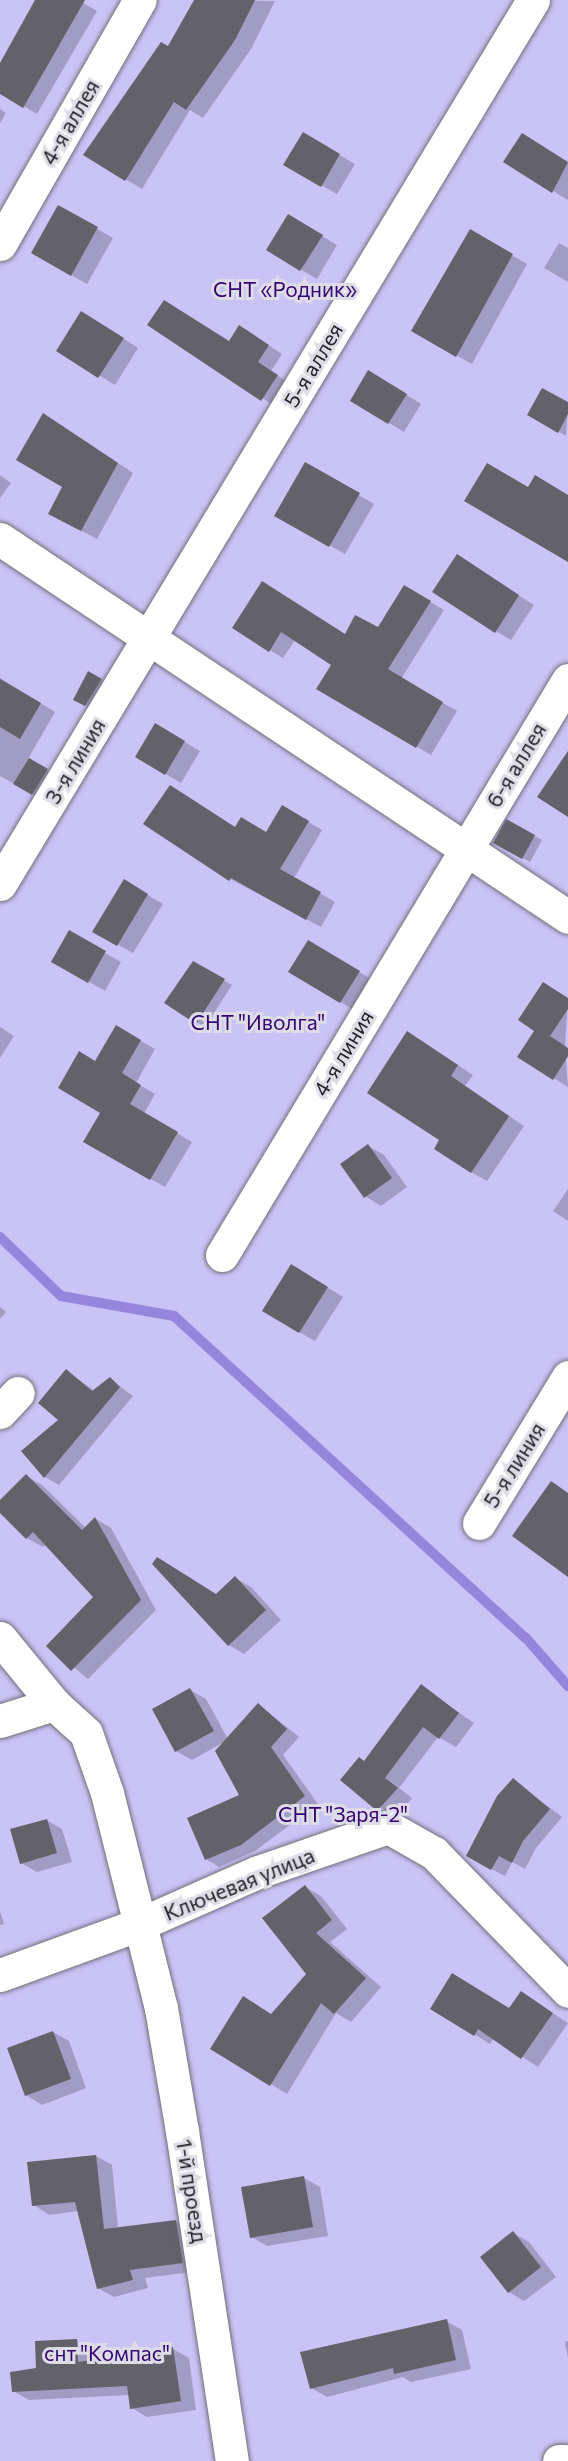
<!DOCTYPE html>
<html>
<head>
<meta charset="utf-8">
<style>
	body { margin:0 }
	#map { position:relative; width:568px; height:2461px; overflow:hidden; background:#dedde7; font-family:Commissioner,sans-serif }
	div>[style] { position:absolute }
	.green>* { inset:0; background:#cac3f6 }
	.shadow>* { inset:0; background:#0003 }
	.stream>* { height:10px; margin:-5px; padding:0 5px; transform-origin:5px; border-radius:5px; background:#9685dd }
	.building>* { inset:0; background:#63626a }
	.roads { filter:drop-shadow(0 0 2px #717079) drop-shadow(0 0 2px #717079) }
	.minor>* { height:33px; margin:-16.5px; padding:0 16.5px; transform-origin:16.5px; border-radius:16.5px; background:#fff }
	span { translate:-50% -50%; white-space:nowrap; text-align:center; line-height:1.15; -webkit-text-stroke:6px #dedde7; paint-order:stroke }
	.street-label { font-size:21px; color:#222125 }
	.park-label { font-size:21px; color:#330472 }
</style>
</head>
<body>
<div id="map">
	<div class="green">
		<div style="clip-path:polygon(0 0,568px 0,568px 2461px,0 2461px)"></div>
	</div>
	<div class="shadow">
		<div style="clip-path:polygon(37px 0,78px 0,97px 11px,37px 114px,0 92px,0 65px)"></div>
		<div style="clip-path:polygon(195px 0,275px 1px,251px 49px,203px 118px,190px 110px,142px 189px,85px 155px,169px 48px)"></div>
		<div style="clip-path:polygon(0 109px,6px 113px,0 123px)"></div>
		<div style="clip-path:polygon(303px 134px,355px 164px,337px 194px,285px 165px)"></div>
		<div style="clip-path:polygon(538px 144px,568px 163px,568px 200px,553px 191px)"></div>
		<div style="clip-path:polygon(58px 207px,113px 238px,87px 284px,33px 253px)"></div>
		<div style="clip-path:polygon(304px 225px,337px 245px,317px 279px,268px 250px)"></div>
		<div style="clip-path:polygon(470px 231px,527px 264px,472px 364px,413px 331px)"></div>
		<div style="clip-path:polygon(559px 243px,568px 248px,568px 282px,544px 268px)"></div>
		<div style="clip-path:polygon(97px 322px,138px 348px,115px 385px,58px 350px)"></div>
		<div style="clip-path:polygon(149px 324px,230px 342px,253px 335px,282px 354px,271px 371px,290px 384px,276px 407px)"></div>
		<div style="clip-path:polygon(384px 381px,421px 404px,404px 432px,389px 423px)"></div>
		<div style="clip-path:polygon(568px 404px,566px 436px,529px 414px)"></div>
		<div style="clip-path:polygon(59px 424px,133px 473px,97px 539px,65px 522px)"></div>
		<div style="clip-path:polygon(306px 464px,374px 504px,345px 554px,276px 515px)"></div>
		<div style="clip-path:polygon(0 475px,11px 483px,0 498px)"></div>
		<div style="clip-path:polygon(473px 566px,534px 605px,511px 640px,496px 631px)"></div>
		<div style="clip-path:polygon(405px 587px,444px 610px,401px 679px,457px 711px,431px 755px,318px 689px,333px 665px,295px 640px,283px 658px,234px 628px,346px 635px,378px 629px)"></div>
		<div style="clip-path:polygon(89px 674px,109px 685px,94px 710px,75px 699px)"></div>
		<div style="clip-path:polygon(0 678px,55px 712px,28px 759px,62px 779px,47px 802px,0 776px)"></div>
		<div style="clip-path:polygon(156px 725px,200px 751px,181px 783px,137px 757px)"></div>
		<div style="clip-path:polygon(283px 807px,322px 830px,294px 878px,335px 902px,321px 927px,230px 879px,236px 829px,266px 834px)"></div>
		<div style="clip-path:polygon(507px 821px,542px 840px,530px 862px,495px 843px)"></div>
		<div style="clip-path:polygon(124px 881px,163px 904px,133px 953px,94px 931px)"></div>
		<div style="clip-path:polygon(69px 933px,121px 962px,105px 991px,53px 961px)"></div>
		<div style="clip-path:polygon(325px 951px,374px 981px,356px 1011px,340px 1002px)"></div>
		<div style="clip-path:polygon(193px 963px,232px 985px,205px 1027px,166px 1003px)"></div>
		<div style="clip-path:polygon(568px 999px,565px 1046px,568px 1087px,519px 1056px)"></div>
		<div style="clip-path:polygon(0 1027px,14px 1036px,0 1058px)"></div>
		<div style="clip-path:polygon(117px 1027px,155px 1049px,136px 1083px,155px 1094px,144px 1114px,192px 1142px,165px 1187px,85px 1142px,102px 1112px,96px 1063px)"></div>
		<div style="clip-path:polygon(423px 1042px,473px 1075px,465px 1086px,524px 1126px,487px 1181px,471px 1172px,442px 1140px)"></div>
		<div style="clip-path:polygon(368px 1146px,384px 1155px,407px 1187px,381px 1206px,365px 1196px)"></div>
		<div style="clip-path:polygon(568px 1189px,568px 1221px,553px 1211px)"></div>
		<div style="clip-path:polygon(307px 1275px,343px 1297px,315px 1341px,299px 1332px)"></div>
		<div style="clip-path:polygon(0 1307px,6px 1312px,0 1319px)"></div>
		<div style="clip-path:polygon(66px 1371px,95px 1391px,110px 1379px,133px 1396px,59px 1485px,45px 1477px,60px 1420px)"></div>
		<div style="clip-path:polygon(26px 1476px,42px 1485px,86px 1528px,96px 1519px,111px 1528px,156px 1610px,88px 1679px,48px 1646px,95px 1597px,46px 1544px,43px 1547px,27px 1538px,0 1511px,0 1502px)"></div>
		<div style="clip-path:polygon(235px 1578px,251px 1587px,281px 1620px,244px 1654px,229px 1645px,216px 1595px)"></div>
		<div style="clip-path:polygon(421px 1686px,474px 1723px,456px 1747px,438px 1737px,399px 1788px,412px 1798px,396px 1818px,342px 1780px,365px 1762px)"></div>
		<div style="clip-path:polygon(190px 1690px,206px 1699px,228px 1739px,259px 1705px,299px 1737px,283px 1755px,318px 1804px,255px 1851px,219px 1867px,206px 1859px,241px 1796px,224px 1742px,192px 1760px,176px 1751px)"></div>
		<div style="clip-path:polygon(513px 1780px,562px 1817px,536px 1848px,525px 1869px,512px 1862px,505px 1876px,480px 1863px)"></div>
		<div style="clip-path:polygon(46px 1820px,62px 1829px,72px 1862px,37px 1872px,21px 1863px)"></div>
		<div style="clip-path:polygon(305px 1887px,321px 1896px,347px 1929px,330px 1942px,381px 1987px,351px 2022px,336px 2013px,287px 2094px,212px 2048px,272px 2016px,308px 1974px)"></div>
		<div style="clip-path:polygon(0 1911px,4px 1924px,0 1925px)"></div>
		<div style="clip-path:polygon(521px 1993px,568px 2023px,538px 2067px,494px 2038px,490px 2044px,432px 2008px,510px 2009px)"></div>
		<div style="clip-path:polygon(53px 2032px,69px 2041px,86px 2088px,42px 2105px,26px 2095px)"></div>
		<div style="clip-path:polygon(96px 2156px,112px 2165px,118px 2228px,176px 2221px,192px 2230px,198px 2271px,145px 2278px,148px 2288px,114px 2297px,98px 2288px,79px 2211px,49px 2215px,34px 2205px)"></div>
		<div style="clip-path:polygon(304px 2178px,320px 2187px,328px 2236px,267px 2246px,252px 2237px)"></div>
		<div style="clip-path:polygon(513px 2233px,529px 2242px,556px 2277px,524px 2301px,509px 2292px)"></div>
		<div style="clip-path:polygon(446px 2321px,462px 2330px,471px 2369px,411px 2382px,403px 2377px,327px 2397px,311px 2388px)"></div>
		<div style="clip-path:polygon(77px 2341px,93px 2350px,93px 2361px,173px 2349px,189px 2358px,196px 2410px,147px 2417px,132px 2408px,130px 2395px,29px 2400px,13px 2391px)"></div>
		<div style="clip-path:polygon(568px 2341px,568px 2358px,565px 2342px)"></div>
	</div>
	<div class="stream">
		<div style="left:0;top:1237px;width:85px;rotate:44deg"></div>
		<div style="left:61px;top:1296px;width:115px;rotate:10deg"></div>
		<div style="left:174px;top:1316px;width:477px;rotate:42.5deg"></div>
		<div style="left:526px;top:1638px;width:64px;rotate:48.8deg"></div>
	</div>
	<div class="building">
		<div style="clip-path:polygon(35px 0,85px 0,23px 108px,0 94px,0 63px)"></div>
		<div style="clip-path:polygon(194px 0,255px 0,235px 40px,186px 110px,174px 102px,125px 181px,83px 155px,161px 42px,168px 46px)"></div>
		<div style="clip-path:polygon(303px 132px,340px 154px,321px 187px,283px 165px)"></div>
		<div style="clip-path:polygon(522px 133px,568px 162px,552px 193px,503px 162px)"></div>
		<div style="clip-path:polygon(58px 205px,98px 227px,71px 276px,31px 253px)"></div>
		<div style="clip-path:polygon(288px 214px,323px 235px,300px 271px,266px 250px)"></div>
		<div style="clip-path:polygon(470px 229px,513px 254px,456px 357px,411px 331px)"></div>
		<div style="clip-path:polygon(164px 300px,229px 341px,239px 325px,269px 345px,258px 362px,278px 375px,261px 401px,147px 325px)"></div>
		<div style="clip-path:polygon(81px 311px,124px 338px,98px 378px,56px 351px)"></div>
		<div style="clip-path:polygon(368px 370px,407px 394px,388px 424px,350px 401px)"></div>
		<div style="clip-path:polygon(542px 388px,568px 402px,568px 414px,558px 433px,527px 415px)"></div>
		<div style="clip-path:polygon(43px 413px,118px 463px,81px 531px,48px 514px,62px 487px,16px 460px)"></div>
		<div style="clip-path:polygon(305px 462px,360px 493px,329px 547px,274px 516px)"></div>
		<div style="clip-path:polygon(487px 463px,528px 487px,535px 475px,568px 495px,568px 562px,464px 501px)"></div>
		<div style="clip-path:polygon(457px 554px,519px 595px,495px 633px,432px 592px)"></div>
		<div style="clip-path:polygon(262px 581px,345px 634px,355px 615px,378px 627px,404px 585px,431px 601px,388px 669px,443px 702px,416px 748px,316px 689px,331px 665px,281px 632px,269px 652px,232px 628px)"></div>
		<div style="clip-path:polygon(88px 671px,102px 679px,85px 706px,73px 700px)"></div>
		<div style="clip-path:polygon(0 679px,41px 703px,20px 739px,0 727px)"></div>
		<div style="clip-path:polygon(155px 723px,185px 741px,165px 775px,135px 757px)"></div>
		<div style="clip-path:polygon(568px 751px,568px 817px,537px 797px)"></div>
		<div style="clip-path:polygon(29px 758px,48px 769px,32px 795px,13px 784px)"></div>
		<div style="clip-path:polygon(170px 785px,235px 827px,241px 817px,266px 832px,282px 805px,309px 821px,280px 869px,321px 892px,306px 920px,231px 878px,229px 881px,143px 824px)"></div>
		<div style="clip-path:polygon(506px 819px,535px 835px,522px 859px,493px 843px)"></div>
		<div style="clip-path:polygon(124px 879px,148px 894px,117px 946px,92px 932px)"></div>
		<div style="clip-path:polygon(69px 930px,106px 951px,88px 983px,51px 962px)"></div>
		<div style="clip-path:polygon(308px 940px,360px 971px,340px 1003px,288px 972px)"></div>
		<div style="clip-path:polygon(193px 961px,225px 979px,196px 1024px,164px 1003px)"></div>
		<div style="clip-path:polygon(543px 982px,568px 998px,568px 1009px,550px 1036px,568px 1048px,568px 1056px,553px 1080px,517px 1057px,534px 1031px,518px 1020px)"></div>
		<div style="clip-path:polygon(116px 1025px,141px 1040px,122px 1073px,141px 1085px,130px 1104px,178px 1132px,150px 1180px,83px 1142px,100px 1113px,58px 1088px,79px 1051px,95px 1061px)"></div>
		<div style="clip-path:polygon(407px 1031px,458px 1065px,451px 1076px,509px 1116px,471px 1173px,434px 1149px,439px 1140px,367px 1093px)"></div>
		<div style="clip-path:polygon(368px 1144px,392px 1178px,364px 1198px,340px 1164px)"></div>
		<div style="clip-path:polygon(291px 1264px,328px 1287px,299px 1333px,262px 1311px)"></div>
		<div style="clip-path:polygon(66px 1369px,92px 1391px,110px 1377px,120px 1387px,44px 1478px,21px 1451px,58px 1420px,38px 1403px)"></div>
		<div style="clip-path:polygon(26px 1474px,82px 1530px,95px 1517px,141px 1600px,71px 1671px,46px 1646px,93px 1597px,33px 1532px,26px 1539px,0 1513px,0 1500px)"></div>
		<div style="clip-path:polygon(551px 1481px,568px 1493px,568px 1577px,512px 1536px)"></div>
		<div style="clip-path:polygon(157px 1557px,216px 1594px,235px 1576px,266px 1610px,228px 1646px,152px 1564px)"></div>
		<div style="clip-path:polygon(421px 1684px,459px 1713px,439px 1739px,423px 1727px,385px 1778px,398px 1788px,377px 1811px,340px 1780px,359px 1757px,364px 1761px)"></div>
		<div style="clip-path:polygon(190px 1688px,214px 1731px,175px 1752px,152px 1709px)"></div>
		<div style="clip-path:polygon(258px 1703px,287px 1729px,271px 1747px,305px 1796px,241px 1845px,205px 1860px,187px 1818px,239px 1795px,215px 1751px)"></div>
		<div style="clip-path:polygon(513px 1778px,550px 1809px,523px 1841px,512px 1863px,499px 1856px,491px 1870px,466px 1856px,497px 1796px)"></div>
		<div style="clip-path:polygon(47px 1819px,57px 1853px,20px 1864px,10px 1829px)"></div>
		<div style="clip-path:polygon(305px 1885px,332px 1920px,316px 1933px,366px 1978px,334px 2014px,321px 2003px,270px 2086px,210px 2049px,243px 1996px,271px 2014px,306px 1974px,262px 1918px)"></div>
		<div style="clip-path:polygon(452px 1973px,509px 2008px,521px 1991px,553px 2013px,521px 2059px,478px 2029px,474px 2036px,430px 2009px)"></div>
		<div style="clip-path:polygon(53px 2031px,71px 2079px,25px 2096px,7px 2048px)"></div>
		<div style="clip-path:polygon(96px 2155px,104px 2229px,176px 2220px,183px 2263px,130px 2270px,133px 2280px,97px 2289px,75px 2202px,32px 2206px,27px 2162px)"></div>
		<div style="clip-path:polygon(304px 2176px,313px 2227px,250px 2238px,241px 2187px)"></div>
		<div style="clip-path:polygon(513px 2231px,541px 2267px,508px 2293px,480px 2257px)"></div>
		<div style="clip-path:polygon(447px 2319px,456px 2360px,394px 2374px,393px 2368px,310px 2389px,300px 2352px)"></div>
		<div style="clip-path:polygon(77px 2339px,78px 2362px,173px 2347px,181px 2401px,130px 2409px,127px 2386px,12px 2392px,10px 2372px,36px 2368px,35px 2341px)"></div>
	</div>
	<div class="roads">
		<div class="minor">
			<div style="left:0;top:244px;width:281px;rotate:-60.2deg"></div>
			<div style="left:0;top:539px;width:682px;rotate:33.64deg"></div>
			<div style="left:0;top:884px;width:1032px;rotate:-58.91deg"></div>
			<div style="left:222px;top:1255px;width:671px;rotate:-58.96deg"></div>
			<div style="left:0;top:1412px;width:26px;rotate:-47deg"></div>
			<div style="left:479px;top:1523px;width:171px;rotate:-58.6deg"></div>
			<div style="left:0;top:1638px;width:85px;rotate:50.7deg"></div>
			<div style="left:0;top:1721px;width:57px;rotate:-17.5deg"></div>
			<div style="left:54px;top:1704px;width:43px;rotate:42.2deg"></div>
			<div style="left:86px;top:1733px;width:64px;rotate:70.7deg"></div>
			<div style="left:107px;top:1793px;width:135px;rotate:75.9deg"></div>
			<div style="left:140px;top:1924px;width:129px;rotate:-23.8deg"></div>
			<div style="left:258px;top:1872px;width:138px;rotate:-19.1deg"></div>
			<div style="left:388px;top:1827px;width:53px;rotate:29.5deg"></div>
			<div style="left:434px;top:1853px;width:192px;rotate:45.8deg"></div>
			<div style="left:0;top:1975px;width:149px;rotate:-20deg"></div>
			<div style="left:140px;top:1924px;width:87px;rotate:76deg"></div>
			<div style="left:161px;top:2008px;width:125px;rotate:80.3deg"></div>
			<div style="left:182px;top:2131px;width:334px;rotate:81.4deg"></div>
			<div style="left:559px;top:2461px;width:5px"></div>
		</div>
	</div>
	<div class="street-label">
		<span style="left:70px;top:122px;rotate:-60deg">4-я аллея</span>
		<span style="left:313px;top:365px;rotate:-59deg">5-я аллея</span>
		<span style="left:75px;top:761px;rotate:-59deg">3-я линия</span>
		<span style="left:516px;top:765px;rotate:-59deg">6-я аллея</span>
		<span style="left:343px;top:1053px;rotate:-59deg">4-я линия</span>
		<span style="left:514px;top:1465px;rotate:-58deg">5-я линия</span>
		<span style="left:239px;top:1884px;rotate:-22deg">Ключевая улица</span>
		<span style="left:192px;top:2191px;rotate:81deg">1-й проезд</span>
	</div>
	<div class="park-label">
		<span style="left:285px;top:289px">СНТ «Родник»</span>
		<span style="left:258px;top:1022px">СНТ "Иволга"</span>
		<span style="left:343px;top:1814px">СНТ "Заря-2"</span>
		<span style="left:107px;top:2353px">снт "Компас"</span>
	</div>
</div>
</body>
</html>
